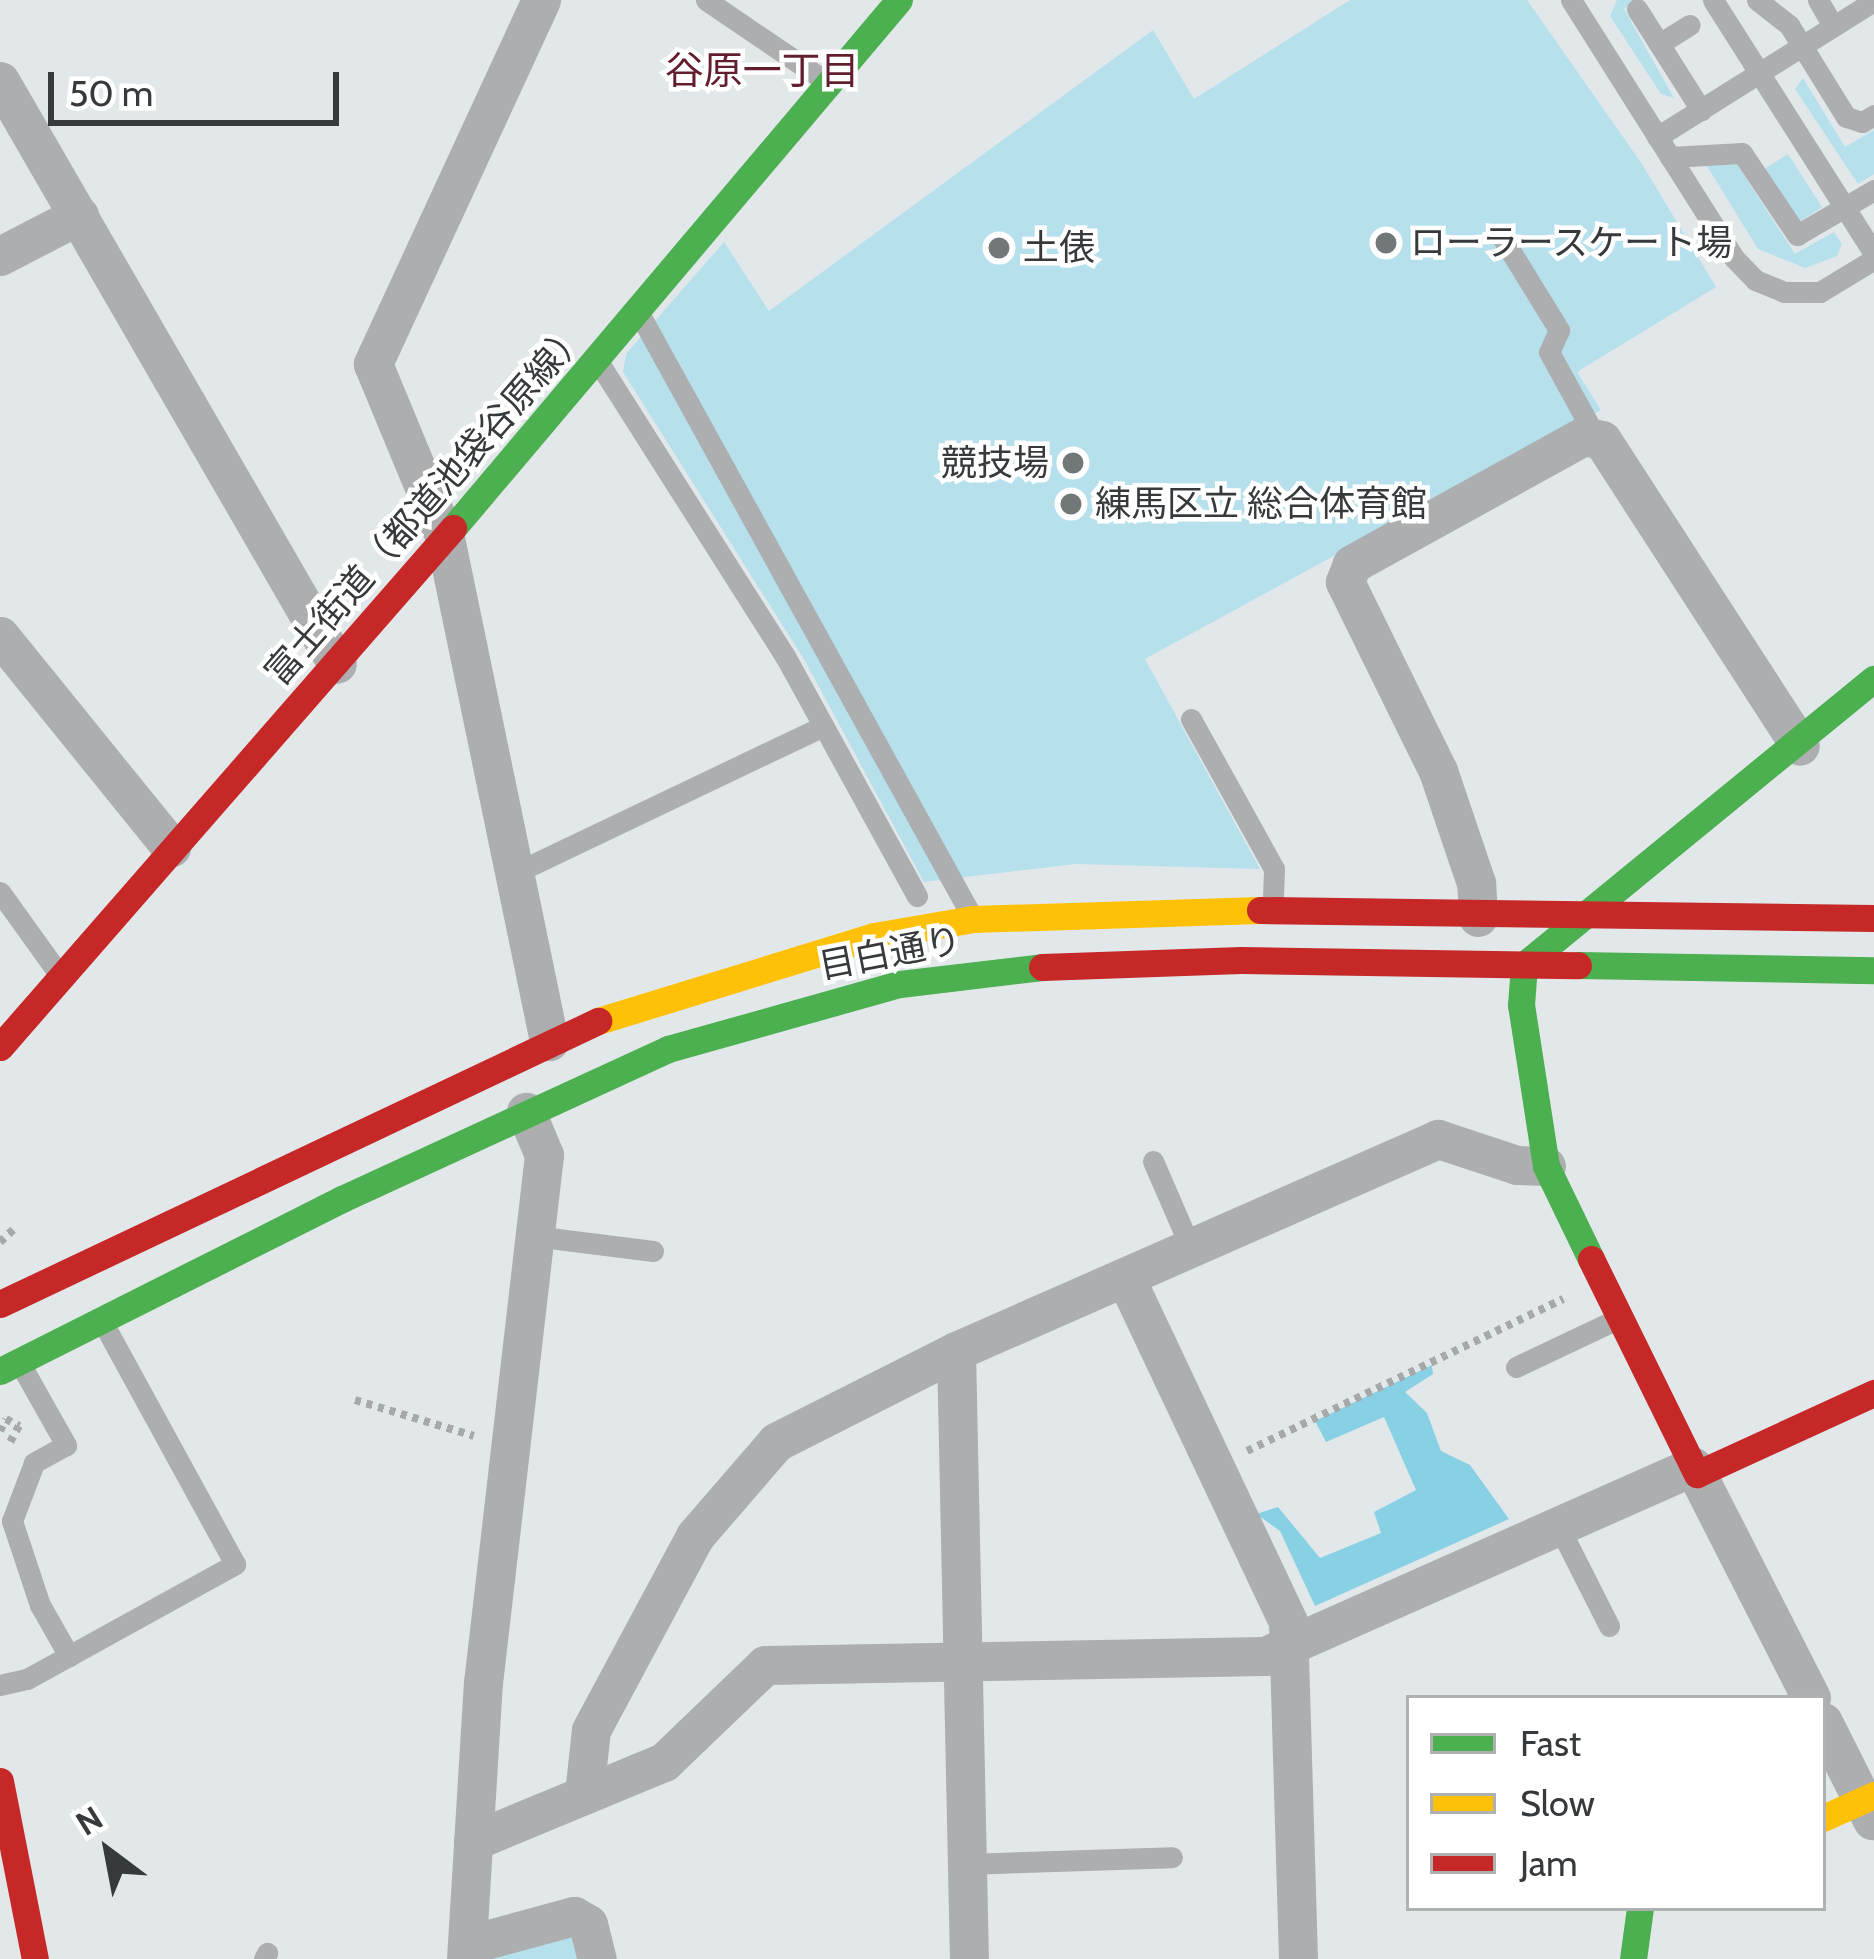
<!DOCTYPE html>
<html>
<head>
<meta charset="utf-8">
<style>
	body { margin:0 }
	#map { position:relative; width:1874px; height:1959px; overflow:hidden; background:#e2e8ea; font-family:Cabin,"Noto Sans JP",sans-serif }
	div>[style] { position:absolute }
	.green>* { inset:0; background:#b7e0ed }
	.forest>* { inset:0; background:#88d0e4 }
	.path>* { height:8px; margin-top:-4px; transform-origin:0; background:repeating-linear-gradient(90deg,#a6a8a9 0 6px,transparent 0 12px) }
	.lane>* { height:21px; margin:-10.5px; padding:0 10.5px; transform-origin:10.5px; border-radius:10.5px; background:#acaeaf }
	.street>* { height:39px; margin:-19.5px; padding:0 19.5px; transform-origin:19.5px; border-radius:19.5px; background:#acaeaf }
	.fast>* { height:27px; margin:-13.5px; padding:0 13.5px; transform-origin:13.5px; border-radius:13.5px; background:#4caf50 }
	.slow>* { height:27px; margin:-13.5px; padding:0 13.5px; transform-origin:13.5px; border-radius:13.5px; background:#ffc107 }
	.jam>* { height:27px; margin:-13.5px; padding:0 13.5px; transform-origin:13.5px; border-radius:13.5px; background:#c62828 }
	.dots>* { width:33px; height:33px; translate:-50% -50%; box-sizing:border-box; border:6px solid #fff; border-radius:50% }
	span { translate:-50% -50%; white-space:nowrap; text-align:center; line-height:1.15; -webkit-text-stroke:9px #fff; paint-order:stroke }
	.poi-label { font-size:36px; color:#363a3c }
	.left { translate:0 -50%; text-align:left }
	.right { translate:-100% -50%; text-align:right }
	.street-label { font-size:36px; color:#363a3c }
	.neighbourhood-label { font-size:39px; color:#631e2e }
	.legend { position:absolute; left:1406px; top:1695px; width:420px; height:216px; box-sizing:border-box; background:#fff; border:3px solid #afb0b1; margin:0; padding:15px 21px; list-style:none; font-size:36px; color:#363a3c }
	.legend li { display:flex; align-items:center; gap:24px; height:60px }
	.legend b { width:60px; border:3px solid #afb0b1 }
	.north { position:absolute; left:48px; top:1791px; width:120px; height:120px; -webkit-text-stroke:9px #fff; paint-order:stroke; rotate:328deg; font-size:33px; font-weight:700; line-height:48px; text-align:center; color:#363a3c }
	.north::after { content:''; display:block; margin:auto; width:42px; height:54px; background:#363a3c; clip-path:polygon(50% 0,100% 100%,50% 72%,0 100%) }
	.scale { position:absolute; left:48px; top:72px; width:291px; height:54px; box-sizing:border-box; border:6px solid #363a3c; border-top:0; padding-left:15px; font-size:36px; line-height:42px; white-space:nowrap; color:#363a3c; -webkit-text-stroke:9px #fff; paint-order:stroke }
</style>
</head>
<body>
<div id="map">
	<div class="green">
		<div style="clip-path:polygon(1350px 0,1527px 0,1642px 164px,1716px 287px,1577px 372px,1601px 410px,1145px 659px,1260px 869px,1076px 864px,924px 882px,805px 661px,623px 372px,626px 354px,724px 242px,769px 311px,1153px 30px,1194px 99px)"></div>
		<div style="clip-path:polygon(1617px 0,1638px 0,1624px 9px,1674px 98px,1661px 94px,1610px 16px)"></div>
		<div style="clip-path:polygon(1803px 78px,1845px 147px,1874px 130px,1874px 174px,1858px 184px,1795px 89px)"></div>
		<div style="clip-path:polygon(1788px 154px,1822px 207px,1798px 223px,1764px 169px)"></div>
		<div style="clip-path:polygon(1737px 164px,1795px 254px,1834px 232px,1842px 244px,1837px 256px,1805px 268px,1758px 249px,1707px 166px)"></div>
		<div style="clip-path:polygon(568px 1933px,588px 1959px,490px 1959px,500px 1948px)"></div>
	</div>
	<div class="forest">
		<div style="clip-path:polygon(1432px 1365px,1433px 1374px,1405px 1392px,1427px 1413px,1441px 1451px,1470px 1465px,1509px 1519px,1315px 1606px,1280px 1531px,1256px 1514px,1278px 1507px,1320px 1558px,1381px 1533px,1374px 1512px,1416px 1490px,1384px 1417px,1326px 1442px,1315px 1421px)"></div>
	</div>
	<div class="path">
		<div style="left:0;top:1242px;width:18px;rotate:-43deg"></div>
		<div style="left:355px;top:1400px;width:124px;rotate:16.8deg"></div>
		<div style="left:0;top:1431px;width:13px;rotate:-63deg"></div>
		<div style="left:6px;top:1419px;width:15px;rotate:28deg"></div>
		<div style="left:19px;top:1426px;width:21px;rotate:119deg"></div>
		<div style="left:1247px;top:1451px;width:351px;rotate:-25.7deg"></div>
	</div>
	<div class="lane">
		<div style="left:706px;top:0;width:144px;rotate:34.2deg"></div>
		<div style="left:1571px;top:0;width:305px;rotate:57.7deg"></div>
		<div style="left:1734px;top:258px;width:30px;rotate:46deg"></div>
		<div style="left:1755px;top:280px;width:31px;rotate:22deg"></div>
		<div style="left:1784px;top:292px;width:36px"></div>
		<div style="left:1820px;top:292px;width:63px;rotate:-31.4deg"></div>
		<div style="left:1713px;top:0;width:301px;rotate:57.6deg"></div>
		<div style="left:1757px;top:0;width:41px;rotate:38deg"></div>
		<div style="left:1789px;top:25px;width:108px;rotate:58.2deg"></div>
		<div style="left:1846px;top:117px;width:17px;rotate:17deg"></div>
		<div style="left:1862px;top:122px;width:14px;rotate:-30deg"></div>
		<div style="left:1818px;top:0;width:30px;rotate:60deg"></div>
		<div style="left:1637px;top:9px;width:120px;rotate:57.6deg"></div>
		<div style="left:1659px;top:44px;width:36px;rotate:-32deg"></div>
		<div style="left:1657px;top:137px;width:256px;rotate:-32.1deg"></div>
		<div style="left:1670px;top:157px;width:72px;rotate:-3.2deg"></div>
		<div style="left:1742px;top:153px;width:99px;rotate:56.1deg"></div>
		<div style="left:1797px;top:235px;width:89px;rotate:-30.3deg"></div>
		<div style="left:1500px;top:234px;width:113px;rotate:58.4deg"></div>
		<div style="left:1559px;top:330px;width:24px;rotate:114deg"></div>
		<div style="left:1549px;top:352px;width:94px;rotate:61.2deg"></div>
		<div style="left:640px;top:315px;width:683px;rotate:61.11deg"></div>
		<div style="left:597px;top:360px;width:351px;rotate:57.6deg"></div>
		<div style="left:785px;top:656px;width:274px;rotate:61.2deg"></div>
		<div style="left:1191px;top:719px;width:171px;rotate:61deg"></div>
		<div style="left:1274px;top:869px;width:36px;rotate:92deg"></div>
		<div style="left:515px;top:873px;width:337px;rotate:-25.5deg"></div>
		<div style="left:0;top:892px;width:101px;rotate:54.3deg"></div>
		<div style="left:1153px;top:1161px;width:98px;rotate:66.6deg"></div>
		<div style="left:534px;top:1236px;width:120px;rotate:7.2deg"></div>
		<div style="left:22px;top:1367px;width:90px;rotate:60.6deg"></div>
		<div style="left:66px;top:1445px;width:37px;rotate:151deg"></div>
		<div style="left:34px;top:1463px;width:62px;rotate:110.8deg"></div>
		<div style="left:12px;top:1521px;width:89px;rotate:71.6deg"></div>
		<div style="left:40px;top:1605px;width:59px;rotate:60.4deg"></div>
		<div style="left:1516px;top:1367px;width:112px;rotate:-25.4deg"></div>
		<div style="left:1559px;top:1527px;width:111px;rotate:63.2deg"></div>
		<div style="left:0;top:1685px;width:28px;rotate:-13deg"></div>
		<div style="left:27px;top:1679px;width:238px;rotate:-28.9deg"></div>
		<div style="left:235px;top:1564px;width:275px;rotate:-118.7deg"></div>
		<div style="left:966px;top:1864px;width:206px;rotate:-1.9deg"></div>
		<div style="left:264px;top:1959px;width:7px;rotate:-63deg"></div>
	</div>
	<div class="street">
		<div style="left:541px;top:0;width:401px;rotate:114.8deg"></div>
		<div style="left:373px;top:364px;width:188px;rotate:67.5deg"></div>
		<div style="left:445px;top:538px;width:514px;rotate:78.32deg"></div>
		<div style="left:0;top:81px;width:673px;rotate:59.97deg"></div>
		<div style="left:0;top:256px;width:89px;rotate:-27.4deg"></div>
		<div style="left:0;top:636px;width:272px;rotate:51deg"></div>
		<div style="left:1478px;top:917px;width:34px;rotate:-93deg"></div>
		<div style="left:1476px;top:883px;width:118px;rotate:-108.7deg"></div>
		<div style="left:1438px;top:771px;width:211px;rotate:-116.2deg"></div>
		<div style="left:1345px;top:582px;width:19px;rotate:-69deg"></div>
		<div style="left:1352px;top:564px;width:265px;rotate:-28.9deg"></div>
		<div style="left:1584px;top:436px;width:18px;rotate:13deg"></div>
		<div style="left:1602px;top:440px;width:364px;rotate:57.1deg"></div>
		<div style="left:1127px;top:1281px;width:377px;rotate:64.7deg"></div>
		<div style="left:1288px;top:1622px;width:337px;rotate:88.3deg"></div>
		<div style="left:956px;top:1351px;width:608px;rotate:88.78deg"></div>
		<div style="left:1697px;top:1474px;width:251px;rotate:63deg"></div>
		<div style="left:1823px;top:1722px;width:110px;rotate:63.4deg"></div>
		<div style="left:584px;top:1794px;width:64px;rotate:-83.8deg"></div>
		<div style="left:591px;top:1730px;width:220px;rotate:-61.8deg"></div>
		<div style="left:695px;top:1536px;width:124px;rotate:-49.2deg"></div>
		<div style="left:776px;top:1442px;width:202px;rotate:-26.8deg"></div>
		<div style="left:956px;top:1351px;width:527px;rotate:-23.74deg"></div>
		<div style="left:1438px;top:1139px;width:83px;rotate:18.2deg"></div>
		<div style="left:1517px;top:1165px;width:29px;rotate:2deg"></div>
		<div style="left:473px;top:1841px;width:207px;rotate:-22.5deg"></div>
		<div style="left:664px;top:1762px;width:140px;rotate:-43.8deg"></div>
		<div style="left:765px;top:1665px;width:500px;rotate:-1.03deg"></div>
		<div style="left:1265px;top:1656px;width:468px;rotate:-23.9deg"></div>
		<div style="left:467px;top:1945px;width:111px;rotate:-15.2deg"></div>
		<div style="left:574px;top:1916px;width:16px;rotate:30deg"></div>
		<div style="left:588px;top:1924px;width:36px;rotate:76deg"></div>
		<div style="left:466px;top:1959px;width:277px;rotate:-86.5deg"></div>
		<div style="left:483px;top:1683px;width:532px;rotate:-83.41deg"></div>
		<div style="left:544px;top:1155px;width:47px;rotate:-112.7deg"></div>
	</div>
	<div class="fast">
		<div style="left:453px;top:528px;width:691px;rotate:-49.81deg"></div>
		<div style="left:1578px;top:965px;width:296px;rotate:1deg"></div>
		<div style="left:1591px;top:1259px;width:103px;rotate:-115.8deg"></div>
		<div style="left:1546px;top:1166px;width:163px;rotate:-98.8deg"></div>
		<div style="left:1521px;top:1005px;width:40px;rotate:-85.7deg"></div>
		<div style="left:1524px;top:965px;width:452px;rotate:-39.3deg"></div>
		<div style="left:0;top:1371px;width:383px;rotate:-26.7deg"></div>
		<div style="left:342px;top:1199px;width:359px;rotate:-24.7deg"></div>
		<div style="left:668px;top:1049px;width:241px;rotate:-15.7deg"></div>
		<div style="left:900px;top:984px;width:143px;rotate:-6.8deg"></div>
		<div style="left:1633px;top:1959px;width:51px;rotate:-82.2deg"></div>
	</div>
	<div class="slow">
		<div style="left:598px;top:1021px;width:289px;rotate:-17.1deg"></div>
		<div style="left:874px;top:936px;width:100px;rotate:-9.7deg"></div>
		<div style="left:973px;top:919px;width:287px;rotate:-1.8deg"></div>
		<div style="left:1823px;top:1818px;width:56px;rotate:-24.3deg"></div>
	</div>
	<div class="jam">
		<div style="left:1260px;top:910px;width:614px;rotate:0.75deg"></div>
		<div style="left:1042px;top:967px;width:199px;rotate:-2deg"></div>
		<div style="left:1241px;top:960px;width:337px;rotate:0.9deg"></div>
		<div style="left:0;top:1047px;width:689px;rotate:-48.88deg"></div>
		<div style="left:1591px;top:1259px;width:240px;rotate:63.8deg"></div>
		<div style="left:1697px;top:1474px;width:195px;rotate:-24.6deg"></div>
		<div style="left:0;top:1304px;width:662px;rotate:-25.33deg"></div>
		<div style="left:0;top:1781px;width:181px;rotate:78.9deg"></div>
	</div>
	<div class="dots">
		<div style="left:1386px;top:243px;background:#727779"></div>
		<div style="left:999px;top:248px;background:#727779"></div>
		<div style="left:1073px;top:463px;background:#727779"></div>
		<div style="left:1071px;top:504px;background:#727779"></div>
	</div>
	<div class="poi-label">
		<span class="left" style="left:1410px;top:243px">ローラースケート場</span>
		<span class="left" style="left:1023px;top:248px">土俵</span>
		<span class="right" style="left:1049px;top:463px">競技場</span>
		<span class="left" style="left:1095px;top:504px">練馬区立 総合体育館</span>
	</div>
	<div class="street-label">
		<span style="left:426px;top:503px;rotate:-49deg">富士街道（都道池袋谷原線）</span>
		<span style="left:890px;top:953px;rotate:-11deg">目白通り</span>
	</div>
	<div class="neighbourhood-label">
		<span style="left:762px;top:70px">谷原一丁目</span>
	</div>
	<ul class="legend">
	<li><b style="height:15px;background:#4caf50"></b>Fast</li>
	<li><b style="height:15px;background:#ffc107"></b>Slow</li>
	<li><b style="height:15px;background:#c62828"></b>Jam</li>
	</ul>
	<div class="north">N</div>
	<div class="scale">50 m</div>
</div>
</body>
</html>
